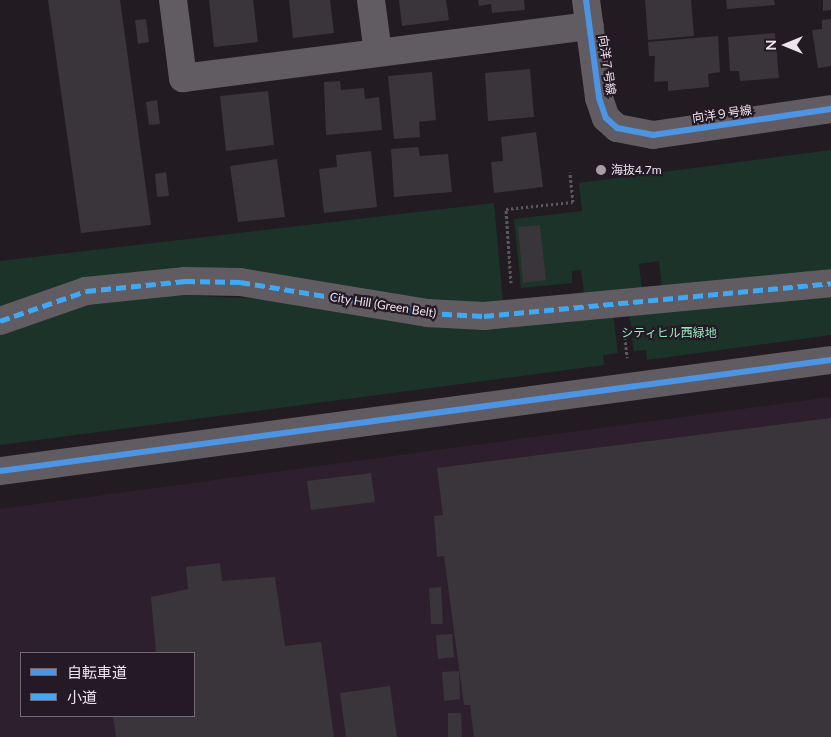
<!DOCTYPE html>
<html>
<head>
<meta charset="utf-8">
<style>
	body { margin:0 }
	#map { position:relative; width:831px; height:737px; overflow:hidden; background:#221c22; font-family:Lato,"Noto Sans JP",sans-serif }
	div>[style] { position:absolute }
	.built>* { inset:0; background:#2e1f2f }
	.green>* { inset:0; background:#1b3328 }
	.building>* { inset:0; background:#3a353a }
	.path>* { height:3px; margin-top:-1.5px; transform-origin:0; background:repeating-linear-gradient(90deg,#5d585d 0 2.5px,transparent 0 5px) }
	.minor>* { height:28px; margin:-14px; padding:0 14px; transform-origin:14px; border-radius:14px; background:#615c62 }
	.quiet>* { height:5px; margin-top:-2.5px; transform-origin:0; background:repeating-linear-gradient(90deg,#3fa9f5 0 10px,transparent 0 15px) }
	.cycleway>* { height:6px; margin:-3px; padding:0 3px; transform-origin:3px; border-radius:3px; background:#4d94e3 }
	.dots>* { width:14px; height:14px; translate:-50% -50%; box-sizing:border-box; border:2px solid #241925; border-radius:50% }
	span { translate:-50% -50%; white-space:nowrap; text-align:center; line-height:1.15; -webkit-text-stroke:4.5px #241925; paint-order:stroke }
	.street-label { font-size:12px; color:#ece4ec }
	.poi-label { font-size:12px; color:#ece4ec }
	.left { translate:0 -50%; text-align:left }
	.park-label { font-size:12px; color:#97e8be }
	.legend { position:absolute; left:20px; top:652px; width:175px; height:65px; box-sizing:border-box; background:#241925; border:1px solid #746a75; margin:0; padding:6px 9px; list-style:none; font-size:15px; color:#ece4ec }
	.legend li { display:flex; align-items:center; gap:10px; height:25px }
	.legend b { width:25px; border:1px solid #746a75 }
	.north { position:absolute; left:761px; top:20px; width:50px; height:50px; -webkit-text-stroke:4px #241925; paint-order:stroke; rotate:270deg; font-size:14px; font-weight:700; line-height:20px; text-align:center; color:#ece4ec }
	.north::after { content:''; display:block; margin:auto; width:18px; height:22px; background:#ece4ec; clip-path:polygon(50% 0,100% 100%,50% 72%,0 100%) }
</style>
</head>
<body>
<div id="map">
	<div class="built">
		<div style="clip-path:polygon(evenodd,831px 397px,831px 737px,0 737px,0 509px,831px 397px,21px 653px,194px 653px,194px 716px,21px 716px,21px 653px)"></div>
	</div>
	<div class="green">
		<div style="clip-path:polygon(831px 150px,831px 274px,662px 287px,659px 261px,639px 264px,642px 290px,538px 298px,584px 293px,581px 270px,572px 271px,572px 283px,521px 288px,514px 219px,582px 211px,579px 183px)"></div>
		<div style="clip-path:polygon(494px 203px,503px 303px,434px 305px,296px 280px,0 310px,0 261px)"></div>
		<div style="clip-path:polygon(158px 294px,613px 315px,618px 353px,603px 355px,604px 365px,0 445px,0 331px,93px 303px)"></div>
		<div style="clip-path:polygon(831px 296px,831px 335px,647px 360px,646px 350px,634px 351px,629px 313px)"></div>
	</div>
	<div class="building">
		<div style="clip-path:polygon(48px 0,120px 0,151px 225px,81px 233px)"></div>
		<div style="clip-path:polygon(209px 0,253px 0,258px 42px,214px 47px)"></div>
		<div style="clip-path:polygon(289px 0,330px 0,334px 33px,293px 38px)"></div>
		<div style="clip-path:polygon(399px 0,446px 0,449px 20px,402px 26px)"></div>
		<div style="clip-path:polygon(478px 0,524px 0,525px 10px,492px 13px,491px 4px,479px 6px)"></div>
		<div style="clip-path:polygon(645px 0,691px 0,694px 36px,648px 40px)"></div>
		<div style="clip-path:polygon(726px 0,774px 0,775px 5px,727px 9px)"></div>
		<div style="clip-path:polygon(823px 0,831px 0,831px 10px,823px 11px)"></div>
		<div style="clip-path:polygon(146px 19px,149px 42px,138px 44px,135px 20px)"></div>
		<div style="clip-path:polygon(831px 19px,831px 66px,818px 68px,812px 30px,822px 29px,822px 20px)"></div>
		<div style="clip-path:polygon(775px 33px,779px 78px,740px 81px,739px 71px,730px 71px,728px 37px)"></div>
		<div style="clip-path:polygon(718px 36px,720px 72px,708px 74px,709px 87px,668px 91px,668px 81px,654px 82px,655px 56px,649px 56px,648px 42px)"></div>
		<div style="clip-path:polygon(530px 69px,534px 117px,488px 121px,485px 73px)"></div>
		<div style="clip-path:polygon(432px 72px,436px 120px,419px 122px,420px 137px,394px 139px,388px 76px)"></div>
		<div style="clip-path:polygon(340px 81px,341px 90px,364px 88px,365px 99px,379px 97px,382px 130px,326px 135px,324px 82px)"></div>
		<div style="clip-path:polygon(268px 91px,274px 145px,226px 151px,220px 96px)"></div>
		<div style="clip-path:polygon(157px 100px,160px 124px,149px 125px,146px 102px)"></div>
		<div style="clip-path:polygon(536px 132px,543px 187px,494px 193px,491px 162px,503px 161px,501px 137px)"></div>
		<div style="clip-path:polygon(418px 147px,420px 156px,448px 154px,452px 192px,394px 197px,391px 149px)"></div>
		<div style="clip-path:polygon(371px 151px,377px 207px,324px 213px,319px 169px,337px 167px,336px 155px)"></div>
		<div style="clip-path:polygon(277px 159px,285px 217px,238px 222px,230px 166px)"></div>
		<div style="clip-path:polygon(166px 172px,169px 196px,157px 197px,155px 174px)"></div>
		<div style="clip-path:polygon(540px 225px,546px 280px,523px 283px,518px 227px)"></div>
		<div style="clip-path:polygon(831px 418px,831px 737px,474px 737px,470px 705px,464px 705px,444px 556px,437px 557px,434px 516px,443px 515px,437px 468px)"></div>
		<div style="clip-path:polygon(371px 473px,375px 502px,311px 510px,307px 481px)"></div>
		<div style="clip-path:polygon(220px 563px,222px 581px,275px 577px,285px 646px,321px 642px,334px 737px,116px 737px,113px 716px,194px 716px,194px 653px,156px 653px,151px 597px,188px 589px,186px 567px)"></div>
		<div style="clip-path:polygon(441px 587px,443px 624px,431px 624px,429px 588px)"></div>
		<div style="clip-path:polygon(452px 634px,454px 657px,438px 659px,436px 635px)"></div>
		<div style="clip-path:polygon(459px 671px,460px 699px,444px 701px,442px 672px)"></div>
		<div style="clip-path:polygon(390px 686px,397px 737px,346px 737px,340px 693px)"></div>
		<div style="clip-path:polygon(448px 713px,461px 713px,462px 737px,448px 737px)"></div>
	</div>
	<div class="path">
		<div style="left:511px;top:283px;width:74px;rotate:-93.9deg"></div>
		<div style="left:506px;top:209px;width:67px;rotate:-6deg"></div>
		<div style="left:573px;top:202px;width:30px;rotate:-96deg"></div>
		<div style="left:624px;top:332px;width:26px;rotate:83deg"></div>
	</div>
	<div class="minor">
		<div style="left:173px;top:0;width:79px;rotate:82.7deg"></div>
		<div style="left:183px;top:78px;width:410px;rotate:-7.3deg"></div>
		<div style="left:371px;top:0;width:53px;rotate:82.5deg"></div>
		<div style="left:586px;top:0;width:99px;rotate:82.4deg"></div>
		<div style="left:599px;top:98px;width:21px;rotate:71deg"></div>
		<div style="left:606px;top:118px;width:15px;rotate:42deg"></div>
		<div style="left:617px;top:128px;width:37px;rotate:11deg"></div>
		<div style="left:653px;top:135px;width:180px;rotate:-8.3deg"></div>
		<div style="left:0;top:321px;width:91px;rotate:-19.2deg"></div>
		<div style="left:86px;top:291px;width:100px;rotate:-5.8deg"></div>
		<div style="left:185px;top:281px;width:55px;rotate:1deg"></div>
		<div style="left:240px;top:282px;width:190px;rotate:9.4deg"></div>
		<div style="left:427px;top:313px;width:57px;rotate:3deg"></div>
		<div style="left:484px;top:316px;width:349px;rotate:-5.4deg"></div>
		<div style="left:0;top:471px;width:838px;rotate:-7.61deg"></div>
	</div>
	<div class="quiet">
		<div style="left:0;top:321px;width:91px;rotate:-19.2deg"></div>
		<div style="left:86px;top:291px;width:100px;rotate:-5.8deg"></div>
		<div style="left:185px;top:281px;width:55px;rotate:1deg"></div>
		<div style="left:240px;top:282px;width:190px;rotate:9.4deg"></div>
		<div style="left:427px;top:313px;width:57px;rotate:3deg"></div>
		<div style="left:484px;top:316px;width:349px;rotate:-5.4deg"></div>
	</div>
	<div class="cycleway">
		<div style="left:586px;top:0;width:99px;rotate:82.4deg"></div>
		<div style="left:599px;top:98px;width:21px;rotate:71deg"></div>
		<div style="left:606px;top:118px;width:15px;rotate:42deg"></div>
		<div style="left:617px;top:128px;width:37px;rotate:11deg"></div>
		<div style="left:653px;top:135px;width:180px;rotate:-8.3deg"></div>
		<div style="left:0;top:471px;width:838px;rotate:-7.61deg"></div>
	</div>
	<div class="dots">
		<div style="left:601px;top:170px;background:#a59ea5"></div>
	</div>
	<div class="street-label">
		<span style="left:607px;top:65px;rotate:82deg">向洋７号線</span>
		<span style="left:722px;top:114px;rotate:-8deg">向洋９号線</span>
		<span style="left:383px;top:305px;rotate:9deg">City Hill (Green Belt)</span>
	</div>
	<div class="poi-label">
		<span class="left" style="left:611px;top:170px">海抜4.7m</span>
	</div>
	<div class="park-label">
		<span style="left:669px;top:333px">シティヒル西緑地</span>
	</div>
	<ul class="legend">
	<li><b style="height:6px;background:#4d94e3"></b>自転車道</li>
	<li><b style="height:6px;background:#3fa9f5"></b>小道</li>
	</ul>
	<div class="north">N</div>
</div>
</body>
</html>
